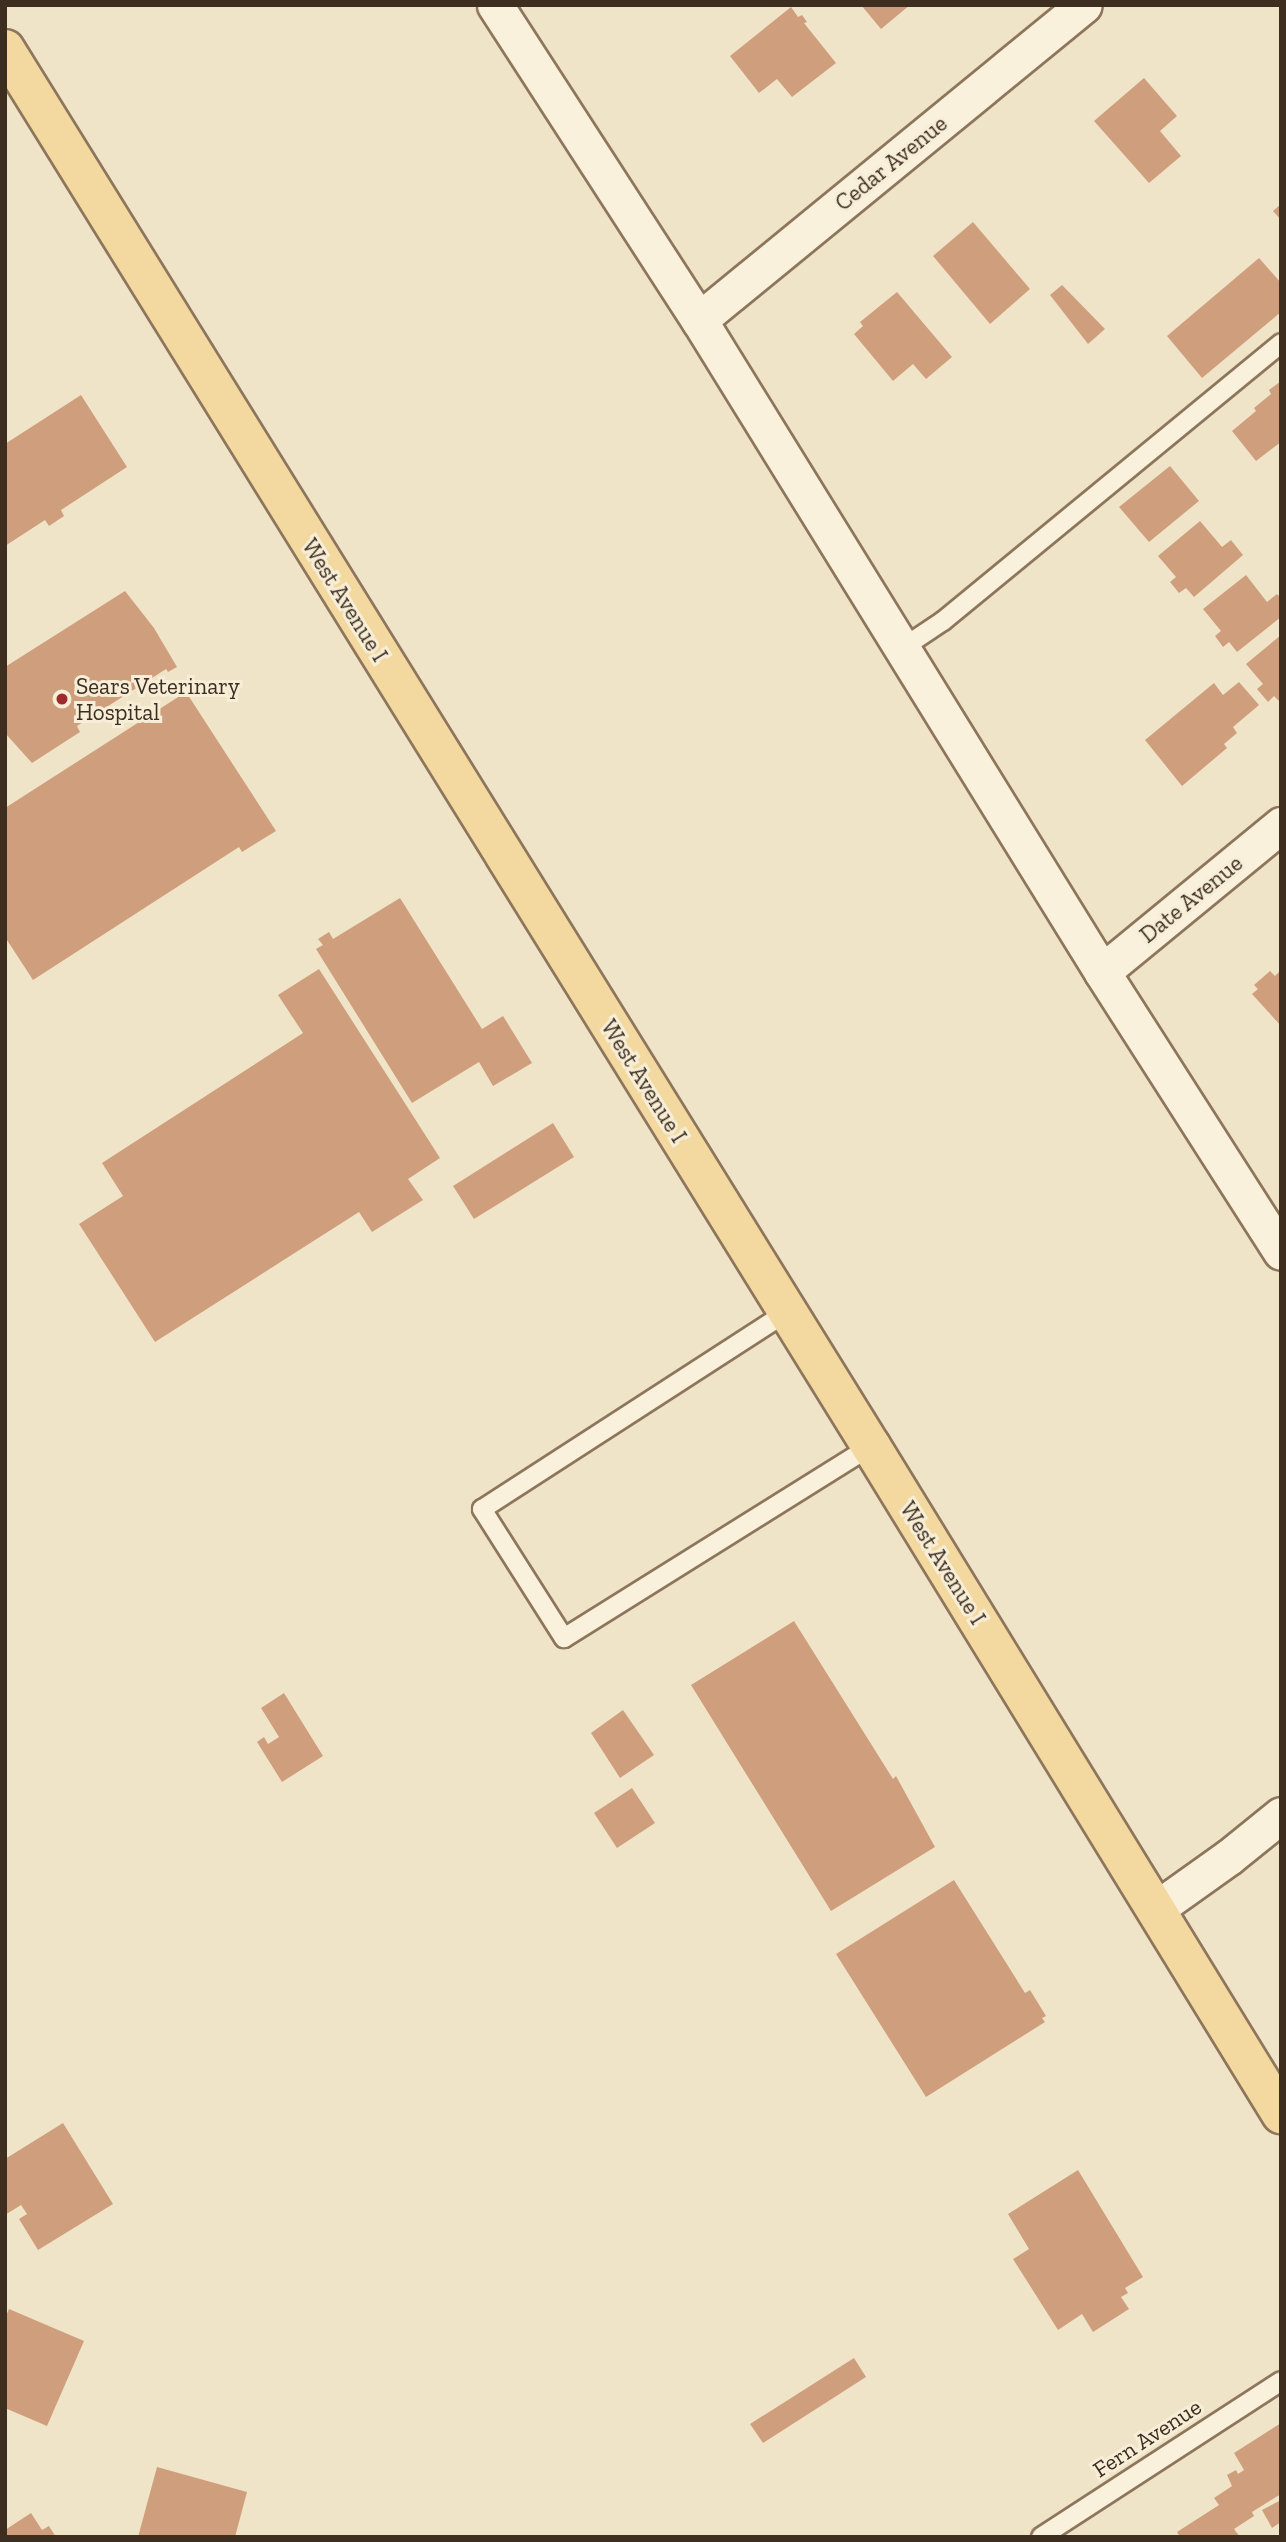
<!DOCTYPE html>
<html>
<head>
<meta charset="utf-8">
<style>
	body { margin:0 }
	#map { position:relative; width:1286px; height:2542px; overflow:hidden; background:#f0e4c8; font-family:"Zilla Slab",serif }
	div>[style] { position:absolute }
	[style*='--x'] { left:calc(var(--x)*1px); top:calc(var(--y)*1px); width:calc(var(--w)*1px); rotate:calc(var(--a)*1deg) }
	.building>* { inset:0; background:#cf9f7d }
	.roads { filter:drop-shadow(2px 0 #8d765c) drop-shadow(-2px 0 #8d765c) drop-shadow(0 2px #8d765c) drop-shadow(0 -2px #8d765c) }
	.lane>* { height:18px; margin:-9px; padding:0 9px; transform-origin:9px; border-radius:9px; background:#faf1dc }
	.street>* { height:35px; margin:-17.5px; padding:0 17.5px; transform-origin:17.5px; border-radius:17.5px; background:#faf1dc }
	.primary>* { height:38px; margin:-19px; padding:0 19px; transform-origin:19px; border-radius:19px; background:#f3d9a0 }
	.dots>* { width:19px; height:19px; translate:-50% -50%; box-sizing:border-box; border:4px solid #f7eed8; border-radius:50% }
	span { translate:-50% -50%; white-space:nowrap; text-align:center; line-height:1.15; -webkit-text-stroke:6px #f7eed8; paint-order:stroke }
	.street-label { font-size:23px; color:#3d2e20 }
	.poi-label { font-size:23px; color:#3d2e20 }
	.left { translate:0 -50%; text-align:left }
	.frame { position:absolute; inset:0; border:7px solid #3d2e20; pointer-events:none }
</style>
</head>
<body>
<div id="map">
	<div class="building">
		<div style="clip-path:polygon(861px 5px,910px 5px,881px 29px)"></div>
		<div style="clip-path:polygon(791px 7px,798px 17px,802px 15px,807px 22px,804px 23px,836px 63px,792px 97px,777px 79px,759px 93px,730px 56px)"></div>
		<div style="clip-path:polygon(1144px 78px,1177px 116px,1160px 131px,1181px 156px,1149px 183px,1094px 121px)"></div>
		<div style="clip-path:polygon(1281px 204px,1281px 220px,1273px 211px)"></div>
		<div style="clip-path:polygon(973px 222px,1030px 289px,990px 324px,933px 256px)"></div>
		<div style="clip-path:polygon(1259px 258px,1281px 283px,1281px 312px,1202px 378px,1167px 336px)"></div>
		<div style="clip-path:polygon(1062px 285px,1105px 329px,1088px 344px,1050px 295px)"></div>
		<div style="clip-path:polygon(897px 292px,952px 357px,926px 379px,913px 364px,893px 381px,854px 334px,863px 326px,860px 322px)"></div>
		<div style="clip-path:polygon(1281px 381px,1281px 442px,1256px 461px,1232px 431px,1256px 411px,1254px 408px,1271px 394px,1269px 390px)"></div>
		<div style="clip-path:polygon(81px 395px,127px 467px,61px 510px,64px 516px,49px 526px,45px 520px,5px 546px,5px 444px)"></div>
		<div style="clip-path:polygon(1170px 466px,1199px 501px,1149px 542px,1119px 507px)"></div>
		<div style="clip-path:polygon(1200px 521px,1222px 547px,1231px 540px,1243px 555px,1194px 597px,1186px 588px,1179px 593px,1170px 582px,1176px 577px,1158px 556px)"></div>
		<div style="clip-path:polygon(1246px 575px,1267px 602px,1277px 594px,1281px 598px,1281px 617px,1237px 652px,1229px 642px,1223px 647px,1215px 636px,1221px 631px,1203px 609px)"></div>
		<div style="clip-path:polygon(125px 591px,154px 628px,177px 667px,168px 672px,166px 669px,77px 726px,80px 732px,32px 763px,5px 733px,5px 667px)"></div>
		<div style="clip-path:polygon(1281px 635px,1281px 703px,1274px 696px,1268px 702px,1257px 689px,1263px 684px,1246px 664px)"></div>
		<div style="clip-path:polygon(1239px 682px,1259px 705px,1233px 727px,1237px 733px,1224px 744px,1227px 748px,1182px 786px,1145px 740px,1214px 683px,1223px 695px)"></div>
		<div style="clip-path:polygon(186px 692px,276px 831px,242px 852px,239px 847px,33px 980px,5px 937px,5px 808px)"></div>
		<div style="clip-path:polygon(400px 898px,482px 1029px,503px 1016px,532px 1063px,493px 1086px,479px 1062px,412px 1103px,316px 949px,323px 945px,318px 939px,329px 932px,333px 939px)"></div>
		<div style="clip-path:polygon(319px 969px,440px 1158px,408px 1179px,423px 1200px,372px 1232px,359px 1212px,155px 1342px,79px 1224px,123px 1196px,102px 1163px,303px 1033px,278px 995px)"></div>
		<div style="clip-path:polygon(1281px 970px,1281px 1026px,1252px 994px,1258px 989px,1254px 985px,1270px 971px,1275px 976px)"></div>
		<div style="clip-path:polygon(553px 1123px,574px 1157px,474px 1219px,453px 1186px)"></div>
		<div style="clip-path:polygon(794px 1621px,893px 1779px,896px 1776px,935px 1847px,831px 1911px,691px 1685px)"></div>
		<div style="clip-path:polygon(284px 1693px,323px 1756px,282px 1782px,257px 1742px,264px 1737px,268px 1744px,279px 1737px,261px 1708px)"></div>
		<div style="clip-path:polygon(623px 1710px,654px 1755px,620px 1778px,591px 1733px)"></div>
		<div style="clip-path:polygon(632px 1788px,655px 1823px,617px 1848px,594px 1813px)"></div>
		<div style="clip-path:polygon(954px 1880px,1025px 1993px,1030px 1990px,1046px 2016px,1042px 2018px,1045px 2022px,926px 2097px,836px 1954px)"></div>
		<div style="clip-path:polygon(63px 2123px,113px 2204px,38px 2250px,19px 2219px,27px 2214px,21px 2205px,5px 2215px,5px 2159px)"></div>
		<div style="clip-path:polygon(1078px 2170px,1143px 2277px,1125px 2288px,1128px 2293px,1121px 2297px,1129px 2309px,1093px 2332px,1082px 2314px,1058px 2330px,1013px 2259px,1029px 2249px,1008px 2214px)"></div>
		<div style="clip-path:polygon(9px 2309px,84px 2341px,47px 2426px,5px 2408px,5px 2318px)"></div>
		<div style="clip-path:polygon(854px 2358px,866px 2377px,763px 2443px,750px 2424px)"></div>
		<div style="clip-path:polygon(1281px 2423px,1281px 2494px,1252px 2512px,1254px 2516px,1234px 2529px,1240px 2537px,1180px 2537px,1177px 2532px,1219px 2505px,1214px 2498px,1232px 2486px,1227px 2475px,1236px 2470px,1238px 2474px,1244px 2470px,1234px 2453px)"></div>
		<div style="clip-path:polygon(157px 2467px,247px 2492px,235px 2537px,138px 2537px)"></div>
		<div style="clip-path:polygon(1281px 2500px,1281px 2522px,1272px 2528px,1262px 2510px)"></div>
		<div style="clip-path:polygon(31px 2513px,42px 2530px,49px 2526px,56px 2537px,5px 2537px,5px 2530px)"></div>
	</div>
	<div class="roads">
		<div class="lane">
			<div style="--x:901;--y:649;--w:50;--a:-33.7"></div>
			<div style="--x:943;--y:621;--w:438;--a:-39.4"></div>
			<div style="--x:787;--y:1312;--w:363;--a:147.1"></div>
			<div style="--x:482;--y:1509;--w:153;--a:57.6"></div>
			<div style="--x:564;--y:1638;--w:362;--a:-32"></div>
			<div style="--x:1041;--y:2537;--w:286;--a:-33"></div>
		</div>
		<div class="street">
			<div style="--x:495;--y:5;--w:375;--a:57.1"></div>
			<div style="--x:699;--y:320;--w:766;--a:58.28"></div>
			<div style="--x:1102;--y:972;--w:332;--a:57.4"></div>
			<div style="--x:699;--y:320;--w:497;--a:-39.3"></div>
			<div style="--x:1102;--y:972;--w:232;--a:-39.4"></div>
			<div style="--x:1156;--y:1909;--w:90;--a:-35.5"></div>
			<div style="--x:1229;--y:1857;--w:67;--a:-38.9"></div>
		</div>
		<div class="primary">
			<div style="--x:5;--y:49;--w:1644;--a:58.21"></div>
			<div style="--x:871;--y:1446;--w:784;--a:58.46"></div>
		</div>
	</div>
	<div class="dots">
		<div style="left:62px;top:699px;background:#9e2a2b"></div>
	</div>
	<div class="street-label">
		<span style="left:891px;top:163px;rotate:-39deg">Cedar Avenue</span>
		<span style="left:345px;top:600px;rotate:58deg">West Avenue I</span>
		<span style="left:1191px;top:899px;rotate:-39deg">Date Avenue</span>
		<span style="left:644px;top:1081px;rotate:58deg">West Avenue I</span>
		<span style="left:943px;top:1563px;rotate:58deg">West Avenue I</span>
		<span style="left:1147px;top:2438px;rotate:-33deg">Fern Avenue</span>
	</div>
	<div class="poi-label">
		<span class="left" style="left:76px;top:699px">Sears Veterinary<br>Hospital</span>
	</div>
	<div class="frame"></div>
</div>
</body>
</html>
